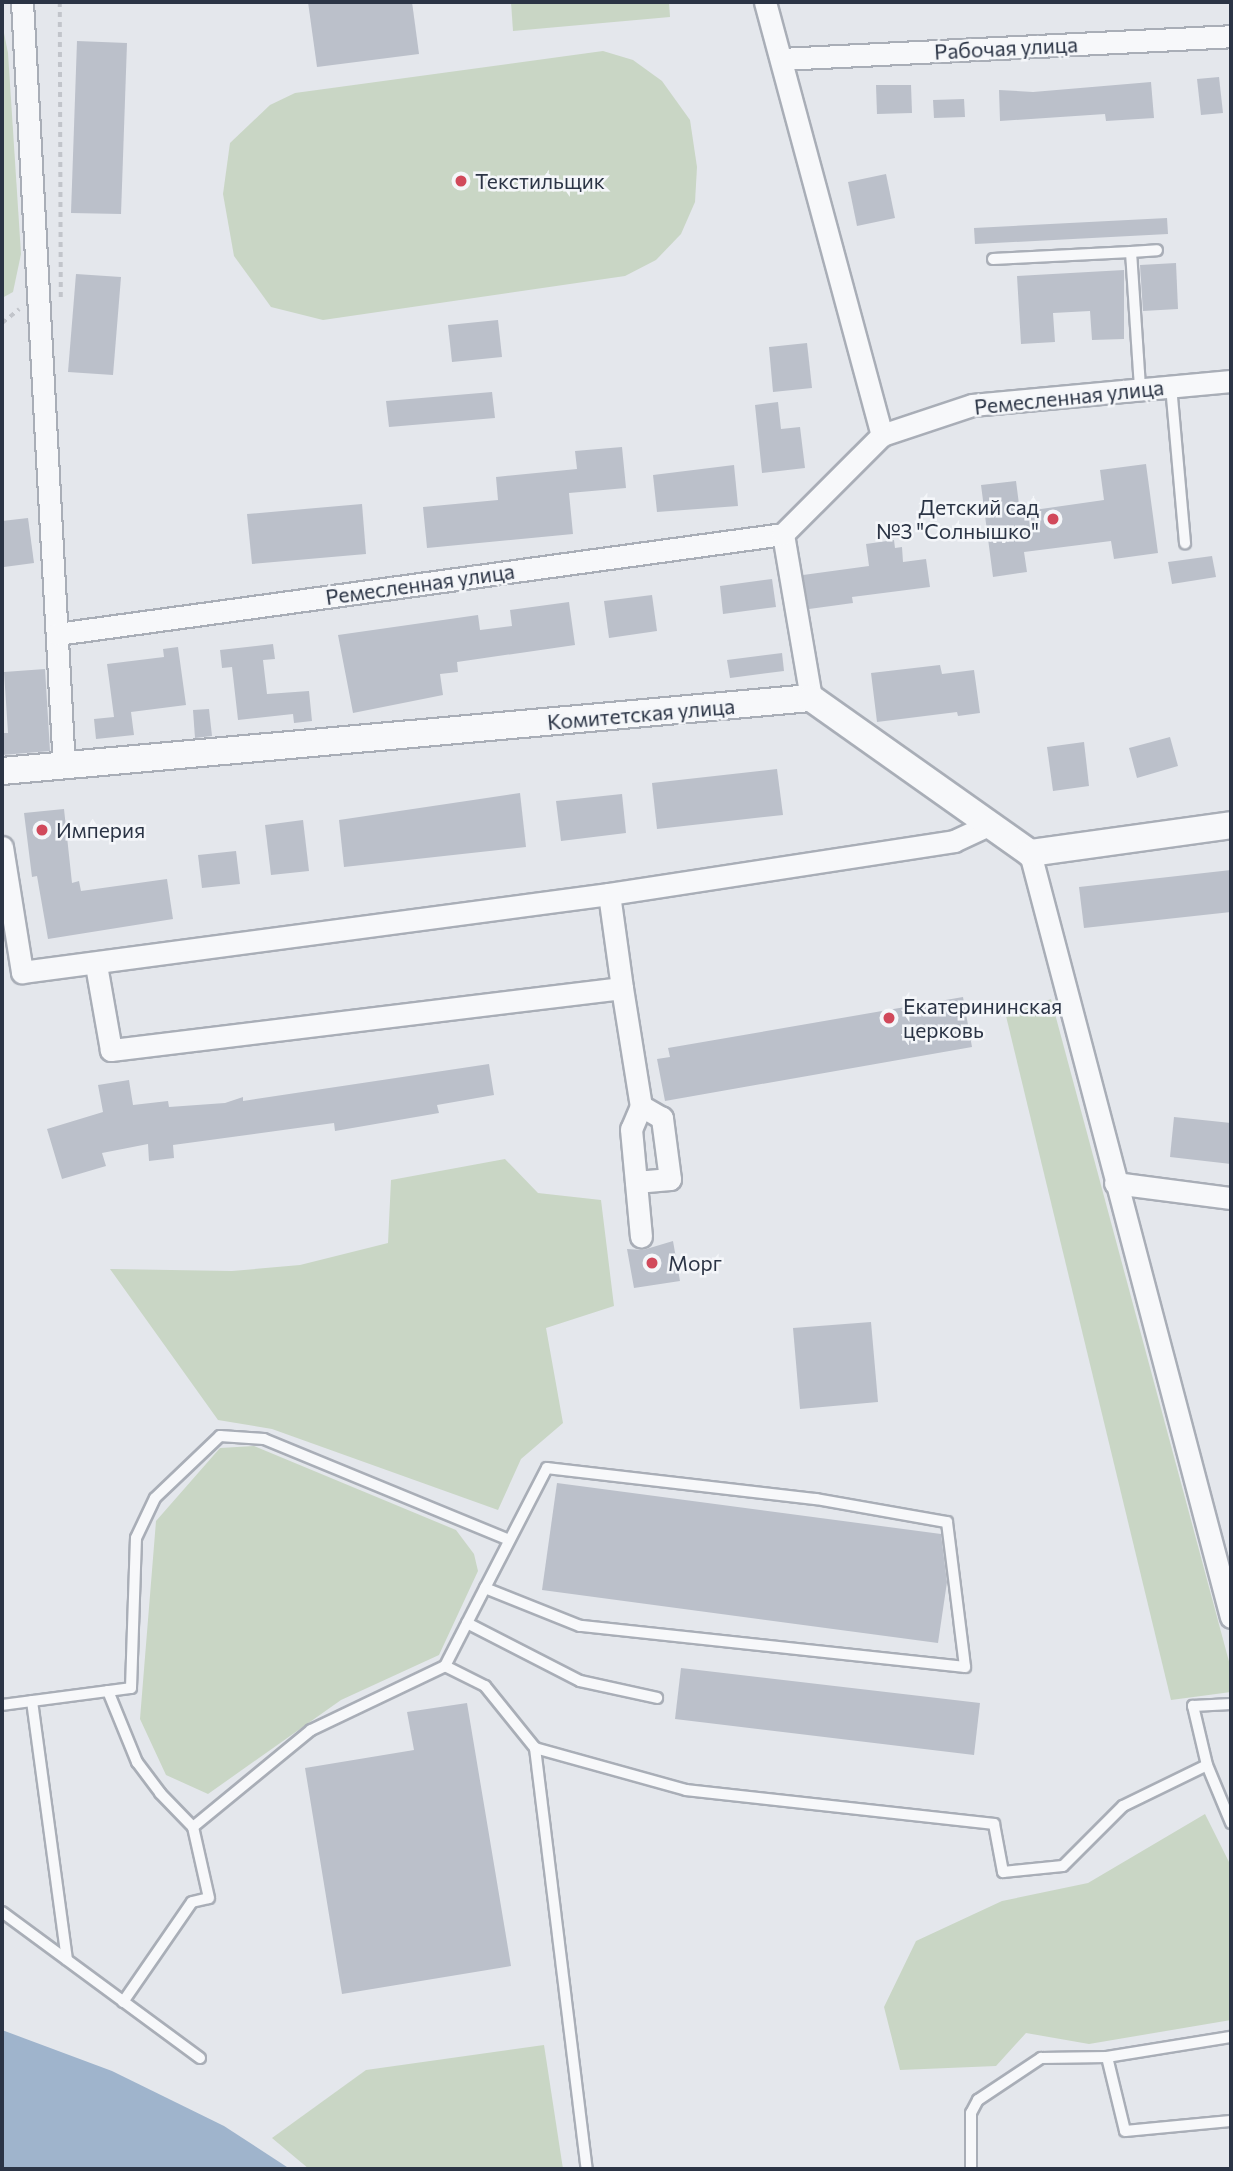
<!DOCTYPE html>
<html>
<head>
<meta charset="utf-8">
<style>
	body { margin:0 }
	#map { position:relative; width:1233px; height:2171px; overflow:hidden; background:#e4e7ec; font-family:Commissioner,sans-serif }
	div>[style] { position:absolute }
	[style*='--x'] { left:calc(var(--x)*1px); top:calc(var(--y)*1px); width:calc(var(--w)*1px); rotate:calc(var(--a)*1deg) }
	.green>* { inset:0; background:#c9d6c5 }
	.water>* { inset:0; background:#9fb4cc }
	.building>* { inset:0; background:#bbc0ca }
	.path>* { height:3.5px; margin-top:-1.75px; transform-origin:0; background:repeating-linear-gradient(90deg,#c2c5cb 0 5px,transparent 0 10px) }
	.roads { filter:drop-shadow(2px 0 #a9aeb7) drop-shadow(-2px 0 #a9aeb7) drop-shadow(0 2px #a9aeb7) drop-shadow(0 -2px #a9aeb7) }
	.service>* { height:10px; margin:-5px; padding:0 5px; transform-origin:5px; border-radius:5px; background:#f7f8fa }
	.minor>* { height:21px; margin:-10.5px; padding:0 10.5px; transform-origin:10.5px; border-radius:10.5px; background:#f7f8fa }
	.tertiary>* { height:26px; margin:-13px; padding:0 13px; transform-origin:13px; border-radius:13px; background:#f7f8fa }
	.dots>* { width:19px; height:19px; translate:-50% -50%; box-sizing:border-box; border:4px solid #f4f6f9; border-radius:50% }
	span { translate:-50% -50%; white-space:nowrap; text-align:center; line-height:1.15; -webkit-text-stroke:5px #f4f6f9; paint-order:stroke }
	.street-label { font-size:21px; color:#2b3445 }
	.poi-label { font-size:21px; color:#2b3445 }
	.left { translate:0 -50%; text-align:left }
	.right { translate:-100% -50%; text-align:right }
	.frame { position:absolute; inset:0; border:4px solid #2b3445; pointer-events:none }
</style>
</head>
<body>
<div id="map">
	<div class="green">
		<div style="clip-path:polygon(511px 2px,669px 2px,670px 17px,513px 31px)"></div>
		<div style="clip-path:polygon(2px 23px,8px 53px,21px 254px,13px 292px,2px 298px)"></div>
		<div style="clip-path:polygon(603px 51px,633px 60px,662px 81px,690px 120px,697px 167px,695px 202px,681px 234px,656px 260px,625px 276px,323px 320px,271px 307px,234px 256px,223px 194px,230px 143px,270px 105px,295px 93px)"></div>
		<div style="clip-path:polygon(1051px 999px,1231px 1669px,1231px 1692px,1171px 1700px,1006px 1016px)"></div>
		<div style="clip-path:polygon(505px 1159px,538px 1193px,601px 1200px,614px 1306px,546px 1328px,563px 1423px,521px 1459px,498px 1510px,272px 1429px,218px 1420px,110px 1269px,232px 1271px,300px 1265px,388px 1243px,391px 1180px)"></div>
		<div style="clip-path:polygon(254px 1446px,456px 1530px,474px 1554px,478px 1571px,439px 1655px,341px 1700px,208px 1794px,166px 1775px,140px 1719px,156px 1521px,220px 1448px)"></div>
		<div style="clip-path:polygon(1205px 1814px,1231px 1866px,1231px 2020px,1089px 2044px,1026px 2033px,996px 2066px,900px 2070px,884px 2007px,916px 1941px,1002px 1901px,1088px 1883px)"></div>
		<div style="clip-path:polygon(544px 2045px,563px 2169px,309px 2169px,272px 2138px,366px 2070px)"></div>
	</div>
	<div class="water">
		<div style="clip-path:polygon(2px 2030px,112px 2071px,224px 2126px,290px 2169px,2px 2169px)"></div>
	</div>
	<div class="building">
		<div style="clip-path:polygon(308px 2px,412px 2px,419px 54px,317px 67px)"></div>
		<div style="clip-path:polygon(77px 41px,127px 43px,121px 214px,71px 213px)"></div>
		<div style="clip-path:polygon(1219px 77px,1223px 113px,1201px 115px,1197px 79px)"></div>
		<div style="clip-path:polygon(1151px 82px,1154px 118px,1106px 121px,1105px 114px,1000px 121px,999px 90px,1033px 92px)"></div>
		<div style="clip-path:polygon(876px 85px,911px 85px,912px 113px,877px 114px)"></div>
		<div style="clip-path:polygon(964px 99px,965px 117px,934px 118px,933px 100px)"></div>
		<div style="clip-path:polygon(886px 174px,895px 218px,857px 226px,848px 182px)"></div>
		<div style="clip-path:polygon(1167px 218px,1168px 234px,975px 244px,974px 228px)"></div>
		<div style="clip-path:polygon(1176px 263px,1178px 309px,1143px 311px,1140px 265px)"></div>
		<div style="clip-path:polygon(1124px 270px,1124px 339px,1092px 340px,1090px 311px,1053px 313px,1055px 342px,1021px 344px,1017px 276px)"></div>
		<div style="clip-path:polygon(76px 274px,121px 277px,113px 375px,68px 372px)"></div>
		<div style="clip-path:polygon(498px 320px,502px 357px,452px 362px,448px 325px)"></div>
		<div style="clip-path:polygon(807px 343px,812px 388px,773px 392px,769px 347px)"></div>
		<div style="clip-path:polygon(492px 392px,495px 418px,389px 427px,386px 401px)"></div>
		<div style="clip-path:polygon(778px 402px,781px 429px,800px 427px,805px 468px,762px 473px,755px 405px)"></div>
		<div style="clip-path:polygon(622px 447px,626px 488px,569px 493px,573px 534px,427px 548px,423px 507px,498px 500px,496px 477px,577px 469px,575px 451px)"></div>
		<div style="clip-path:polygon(1146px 464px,1158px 553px,1114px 559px,1111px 541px,1024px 552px,1027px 572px,993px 577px,981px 485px,1016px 481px,1020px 512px,1104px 500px,1100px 470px)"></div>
		<div style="clip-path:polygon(734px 465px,738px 506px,657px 512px,653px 475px)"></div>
		<div style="clip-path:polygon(362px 504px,366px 554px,252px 564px,247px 514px)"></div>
		<div style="clip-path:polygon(28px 518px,34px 563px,4px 567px,2px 521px)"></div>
		<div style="clip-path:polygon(894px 540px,895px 548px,902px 547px,903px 562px,926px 559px,930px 587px,852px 597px,853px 603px,809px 609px,803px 575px,869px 566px,866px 544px)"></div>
		<div style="clip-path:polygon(1212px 556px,1216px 577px,1172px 584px,1168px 562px)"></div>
		<div style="clip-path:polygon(772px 579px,776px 607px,723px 614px,720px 586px)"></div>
		<div style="clip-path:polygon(652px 595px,657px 631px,609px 638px,604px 601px)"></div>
		<div style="clip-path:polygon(569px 602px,575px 645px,457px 662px,458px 672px,440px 674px,443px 695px,353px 713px,338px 635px,478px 615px,480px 630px,512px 626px,510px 610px)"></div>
		<div style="clip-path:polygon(273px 644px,275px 659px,263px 660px,267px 694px,309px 691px,312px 721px,294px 723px,293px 714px,238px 720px,232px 667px,222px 668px,220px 650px)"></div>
		<div style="clip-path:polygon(178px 647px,186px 705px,131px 712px,134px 735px,96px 739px,94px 719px,114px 717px,107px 664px,164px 657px,163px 649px)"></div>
		<div style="clip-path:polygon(782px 653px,784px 671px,730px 678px,727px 660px)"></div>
		<div style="clip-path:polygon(940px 665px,942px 674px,974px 670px,980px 713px,958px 716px,957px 712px,877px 722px,871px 673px)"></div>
		<div style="clip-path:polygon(45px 669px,50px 751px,2px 755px,2px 733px,8px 733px,4px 672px)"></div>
		<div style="clip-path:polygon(209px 709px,212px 736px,195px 738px,193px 710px)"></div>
		<div style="clip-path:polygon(1170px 737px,1178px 766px,1137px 778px,1129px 748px)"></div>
		<div style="clip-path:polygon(1084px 742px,1089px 786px,1053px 791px,1047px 747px)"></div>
		<div style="clip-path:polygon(777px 769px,783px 815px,657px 829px,652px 783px)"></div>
		<div style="clip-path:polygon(520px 793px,526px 847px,344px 867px,339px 820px)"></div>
		<div style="clip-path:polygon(622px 794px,626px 833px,561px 841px,556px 801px)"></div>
		<div style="clip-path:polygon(64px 809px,72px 883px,79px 881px,81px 891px,167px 879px,173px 919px,48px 939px,37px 876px,32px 877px,24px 813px)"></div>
		<div style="clip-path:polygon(303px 820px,309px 871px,271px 875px,265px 825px)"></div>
		<div style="clip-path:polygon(236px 851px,240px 884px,202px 888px,198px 855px)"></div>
		<div style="clip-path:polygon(1231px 870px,1231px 912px,1084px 928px,1079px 887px)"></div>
		<div style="clip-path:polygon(963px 997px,972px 1047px,665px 1101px,657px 1059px,670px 1057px,668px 1048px)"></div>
		<div style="clip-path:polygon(489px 1064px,494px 1095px,437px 1105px,439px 1113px,335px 1131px,334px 1123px,173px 1145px,174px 1158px,149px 1161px,148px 1144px,102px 1153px,106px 1166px,62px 1179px,47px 1129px,103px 1112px,98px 1085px,129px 1080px,133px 1105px,168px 1101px,169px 1107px,225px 1103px,243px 1097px,243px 1101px)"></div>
		<div style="clip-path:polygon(1174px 1117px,1231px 1123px,1231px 1164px,1170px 1157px)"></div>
		<div style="clip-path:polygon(673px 1241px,680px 1281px,634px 1288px,627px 1249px,643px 1250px)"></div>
		<div style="clip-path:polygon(871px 1322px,878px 1402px,800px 1409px,793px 1328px)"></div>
		<div style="clip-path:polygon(557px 1483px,941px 1534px,947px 1582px,938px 1643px,542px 1590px)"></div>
		<div style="clip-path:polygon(681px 1668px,980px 1703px,974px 1755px,675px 1719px)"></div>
		<div style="clip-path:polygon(467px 1703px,511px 1966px,342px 1994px,305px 1768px,414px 1750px,407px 1712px)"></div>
	</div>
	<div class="path">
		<div style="--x:60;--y:2;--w:299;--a:89.8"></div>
		<div style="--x:2;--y:323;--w:22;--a:-39"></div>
	</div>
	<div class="roads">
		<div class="service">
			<div style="--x:1131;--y:252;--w:26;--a:-4"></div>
			<div style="--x:993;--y:259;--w:138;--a:-2.9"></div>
			<div style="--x:1131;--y:252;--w:137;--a:86.2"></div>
			<div style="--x:1171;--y:386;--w:158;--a:84.9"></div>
			<div style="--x:547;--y:1468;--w:271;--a:6.6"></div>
			<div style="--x:816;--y:1499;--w:133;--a:10"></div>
			<div style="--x:947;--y:1522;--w:146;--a:82.9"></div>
			<div style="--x:965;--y:1667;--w:387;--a:-173.9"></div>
			<div style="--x:580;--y:1626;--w:102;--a:-158.2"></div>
			<div style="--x:485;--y:1588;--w:135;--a:-62.7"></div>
			<div style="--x:467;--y:1623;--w:127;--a:27.2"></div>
			<div style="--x:580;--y:1681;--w:79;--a:12.4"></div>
			<div style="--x:445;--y:1666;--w:45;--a:26.6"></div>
			<div style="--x:485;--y:1686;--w:80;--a:51.1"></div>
			<div style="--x:535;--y:1748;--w:157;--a:15.5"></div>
			<div style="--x:686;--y:1790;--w:310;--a:6.3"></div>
			<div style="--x:994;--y:1824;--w:49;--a:79.4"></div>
			<div style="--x:1003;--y:1872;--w:60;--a:-5.7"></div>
			<div style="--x:1063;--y:1866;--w:85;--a:-45"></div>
			<div style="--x:1123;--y:1806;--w:93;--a:-26"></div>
			<div style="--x:1207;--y:1765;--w:61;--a:-103.3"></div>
			<div style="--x:1193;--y:1706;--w:38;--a:-3"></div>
			<div style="--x:108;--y:1691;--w:77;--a:67.8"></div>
			<div style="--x:137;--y:1762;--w:39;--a:53"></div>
			<div style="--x:160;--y:1793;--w:47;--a:45.9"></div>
			<div style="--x:193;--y:1827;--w:153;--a:-39.4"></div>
			<div style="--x:311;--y:1730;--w:148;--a:-25.5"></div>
			<div style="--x:445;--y:1666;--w:88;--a:-62.9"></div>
			<div style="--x:32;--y:1701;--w:261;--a:82.3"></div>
			<div style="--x:2;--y:1705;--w:130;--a:-7.5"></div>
			<div style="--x:131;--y:1688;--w:150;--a:-88.1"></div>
			<div style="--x:136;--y:1538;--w:44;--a:-64.6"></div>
			<div style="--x:155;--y:1498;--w:90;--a:-43.6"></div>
			<div style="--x:220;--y:1436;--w:44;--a:3.9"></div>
			<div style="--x:264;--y:1439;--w:265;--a:22.4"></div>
			<div style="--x:535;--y:1748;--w:424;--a:83"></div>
			<div style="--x:1207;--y:1765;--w:63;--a:67.5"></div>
			<div style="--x:2;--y:1912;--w:246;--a:36.4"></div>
			<div style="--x:123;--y:2002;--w:121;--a:-55.4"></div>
			<div style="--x:192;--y:1902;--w:17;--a:-13"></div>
			<div style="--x:209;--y:1898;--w:73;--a:-102.7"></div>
			<div style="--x:1107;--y:2057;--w:126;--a:-9.2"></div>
			<div style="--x:971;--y:2169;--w:56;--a:-90"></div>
			<div style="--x:971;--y:2113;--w:15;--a:-62"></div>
			<div style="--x:978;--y:2100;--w:76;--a:-33.7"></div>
			<div style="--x:1041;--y:2058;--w:66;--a:-0.9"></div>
			<div style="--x:1107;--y:2057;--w:76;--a:76.3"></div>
			<div style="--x:1125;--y:2131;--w:106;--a:-5.4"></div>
		</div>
		<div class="minor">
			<div style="--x:22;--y:2;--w:766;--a:86.86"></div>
			<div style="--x:765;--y:2;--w:449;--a:74.9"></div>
			<div style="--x:781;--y:59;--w:451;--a:-2.9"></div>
			<div style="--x:57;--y:634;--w:733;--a:-7.84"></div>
			<div style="--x:811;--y:698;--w:166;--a:-99.7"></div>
			<div style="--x:783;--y:534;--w:140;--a:-45"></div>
			<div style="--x:882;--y:435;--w:95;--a:-18.4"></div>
			<div style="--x:972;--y:405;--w:260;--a:-5.3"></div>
			<div style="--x:2;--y:847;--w:127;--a:80.9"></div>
			<div style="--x:22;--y:972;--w:592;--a:-7.57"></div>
			<div style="--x:609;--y:894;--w:95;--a:82.1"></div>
			<div style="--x:622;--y:988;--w:515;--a:173.08"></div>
			<div style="--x:111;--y:1050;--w:86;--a:-100"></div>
			<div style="--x:1030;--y:853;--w:790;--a:75.26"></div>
			<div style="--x:609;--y:894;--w:349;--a:-8.7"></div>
			<div style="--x:954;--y:841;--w:35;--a:-25"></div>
			<div style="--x:622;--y:988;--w:120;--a:80.9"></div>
			<div style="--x:641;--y:1106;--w:25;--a:113"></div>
			<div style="--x:631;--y:1129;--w:108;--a:84.7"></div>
			<div style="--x:636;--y:1182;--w:34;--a:-5"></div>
			<div style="--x:670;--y:1179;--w:62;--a:-97.5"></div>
			<div style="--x:662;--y:1118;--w:24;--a:-150"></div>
			<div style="--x:1115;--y:1183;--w:117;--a:7.4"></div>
		</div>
		<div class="tertiary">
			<div style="--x:2;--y:771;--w:812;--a:-5.16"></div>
			<div style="--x:811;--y:698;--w:268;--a:35.3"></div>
			<div style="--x:1030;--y:853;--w:203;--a:-7.9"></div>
		</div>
	</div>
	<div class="dots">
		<div style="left:461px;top:181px;background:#d1495b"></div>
		<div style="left:1053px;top:519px;background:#d1495b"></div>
		<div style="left:42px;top:830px;background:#d1495b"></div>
		<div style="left:889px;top:1018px;background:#d1495b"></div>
		<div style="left:652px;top:1263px;background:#d1495b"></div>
	</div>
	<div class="street-label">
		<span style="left:1006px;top:48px;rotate:-3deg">Рабочая улица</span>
		<span style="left:1069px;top:397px;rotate:-6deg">Ремесленная улица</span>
		<span style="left:420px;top:584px;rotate:-8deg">Ремесленная улица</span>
		<span style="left:641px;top:714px;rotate:-5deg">Комитетская улица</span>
	</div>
	<div class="poi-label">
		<span class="left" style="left:475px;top:181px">Текстильщик</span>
		<span class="right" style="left:1039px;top:519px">Детский сад<br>№3 "Солнышко"</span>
		<span class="left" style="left:56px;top:830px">Империя</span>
		<span class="left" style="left:903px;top:1018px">Екатерининская<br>церковь</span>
		<span class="left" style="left:668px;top:1263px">Морг</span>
	</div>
	<div class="frame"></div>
</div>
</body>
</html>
